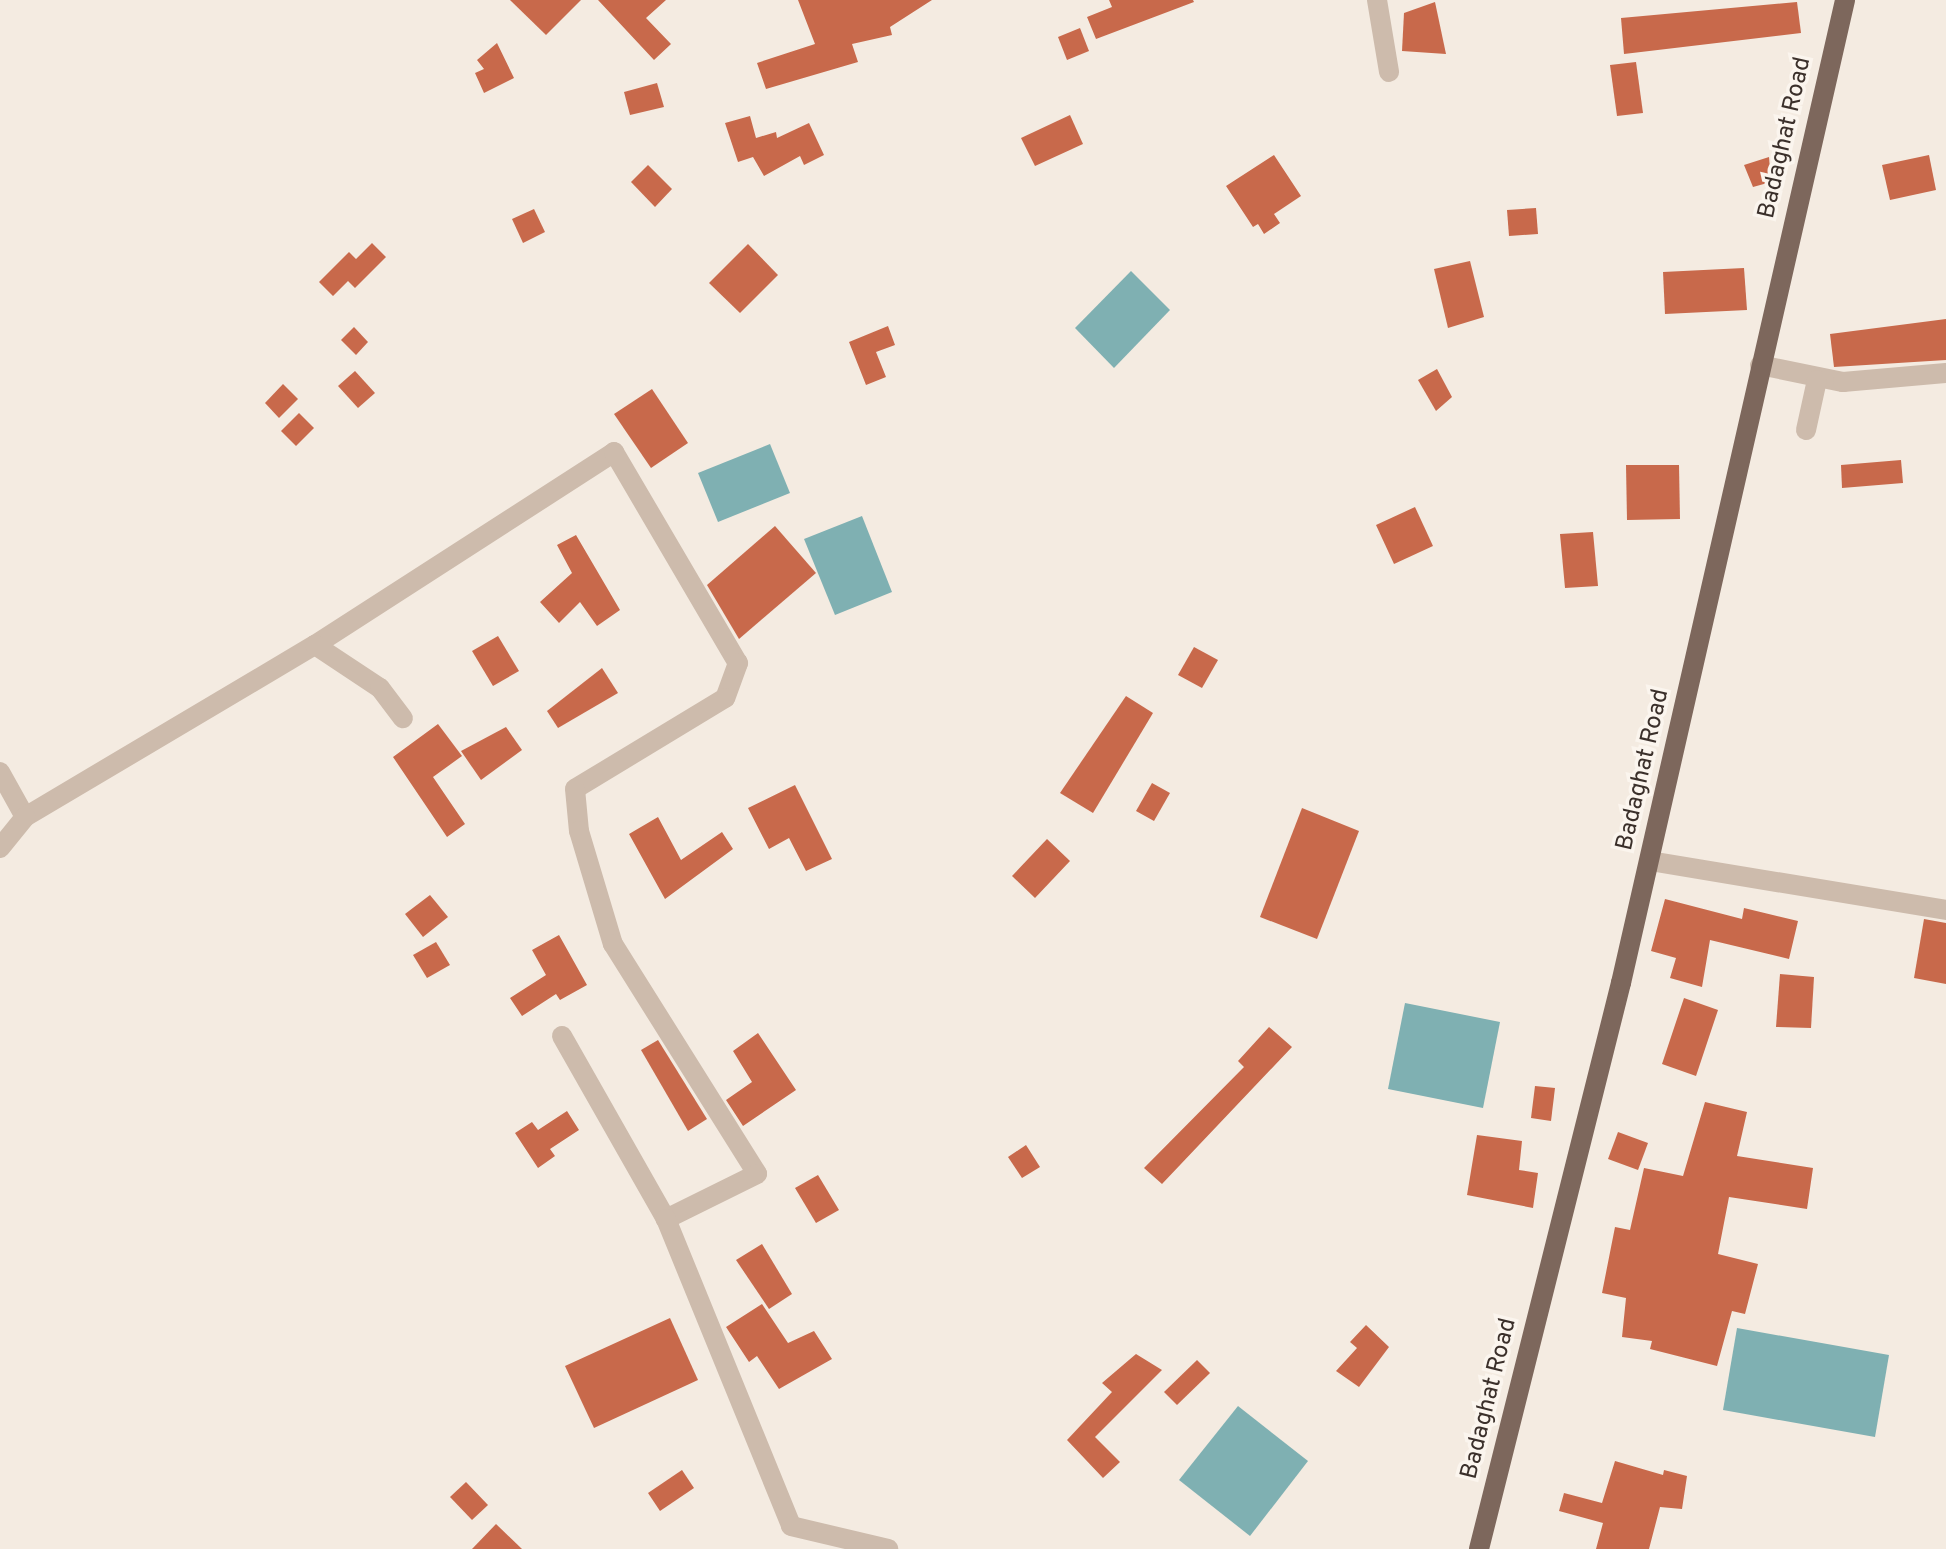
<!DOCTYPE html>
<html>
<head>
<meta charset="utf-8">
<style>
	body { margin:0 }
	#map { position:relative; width:1946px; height:1549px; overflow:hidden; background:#f4ebe1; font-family:Overpass,sans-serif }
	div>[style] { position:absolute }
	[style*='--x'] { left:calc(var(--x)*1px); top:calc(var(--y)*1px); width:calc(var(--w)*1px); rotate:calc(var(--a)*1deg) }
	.water>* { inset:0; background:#7fb0b2 }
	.building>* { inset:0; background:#c8694b }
	.minor>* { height:20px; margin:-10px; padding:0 10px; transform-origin:10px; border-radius:10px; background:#cdbbac }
	.major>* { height:20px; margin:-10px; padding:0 10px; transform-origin:10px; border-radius:10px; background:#7d675c }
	span { translate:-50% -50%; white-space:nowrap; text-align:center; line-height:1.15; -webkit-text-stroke:7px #fbf5ee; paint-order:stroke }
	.street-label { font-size:24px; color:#3b302b }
</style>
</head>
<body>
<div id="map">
	<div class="water">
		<div style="clip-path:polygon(1131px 271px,1170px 310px,1114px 368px,1075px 328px)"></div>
		<div style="clip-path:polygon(770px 444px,790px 493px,718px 522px,698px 473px)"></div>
		<div style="clip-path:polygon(862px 516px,892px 592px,835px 615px,804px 539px)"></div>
		<div style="clip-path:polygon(1405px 1003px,1500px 1022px,1483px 1108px,1388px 1089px)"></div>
		<div style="clip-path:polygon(1737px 1328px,1889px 1355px,1875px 1437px,1723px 1410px)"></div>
		<div style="clip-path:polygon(1238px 1406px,1308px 1461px,1250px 1536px,1179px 1480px)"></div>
	</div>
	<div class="building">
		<div style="clip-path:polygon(510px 0,581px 0,546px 35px)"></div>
		<div style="clip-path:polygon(598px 0,666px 0,646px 18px,671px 44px,654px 60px)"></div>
		<div style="clip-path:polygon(798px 0,932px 0,890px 27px,892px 35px,852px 44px,858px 62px,766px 89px,757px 63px,815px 44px)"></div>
		<div style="clip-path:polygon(1109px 0,1193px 0,1194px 2px,1096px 39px,1087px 17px,1112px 7px)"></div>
		<div style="clip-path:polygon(1435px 2px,1446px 54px,1402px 51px,1404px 13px)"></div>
		<div style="clip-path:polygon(1797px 2px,1801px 33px,1624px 54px,1621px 18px)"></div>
		<div style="clip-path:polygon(1080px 28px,1089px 51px,1067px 60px,1058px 37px)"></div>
		<div style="clip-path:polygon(497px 43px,514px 78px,484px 93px,475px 73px,484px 69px,477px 60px)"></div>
		<div style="clip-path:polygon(1636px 62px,1643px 113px,1617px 116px,1610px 65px)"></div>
		<div style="clip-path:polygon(657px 83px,664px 107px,630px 115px,624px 92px)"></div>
		<div style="clip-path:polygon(1070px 115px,1083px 144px,1035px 166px,1021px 138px)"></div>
		<div style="clip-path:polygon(750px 116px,756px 138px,776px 132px,777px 138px,809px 123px,824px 155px,804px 165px,800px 156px,764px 176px,753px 157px,738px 162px,725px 123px)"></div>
		<div style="clip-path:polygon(1274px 155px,1301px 196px,1274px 214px,1280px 223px,1264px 234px,1258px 224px,1253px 227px,1226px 186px)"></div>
		<div style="clip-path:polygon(1929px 155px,1936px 190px,1890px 200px,1882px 165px)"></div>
		<div style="clip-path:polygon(1769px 157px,1771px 182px,1753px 187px,1744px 165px)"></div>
		<div style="clip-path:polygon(648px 165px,672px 189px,655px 207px,631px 182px)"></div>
		<div style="clip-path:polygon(1536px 208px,1538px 234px,1509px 236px,1507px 210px)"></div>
		<div style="clip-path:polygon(534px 209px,545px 232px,523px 243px,512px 219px)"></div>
		<div style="clip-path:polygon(372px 243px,386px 257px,355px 288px,348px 281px,333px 296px,319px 282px,349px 252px,356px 259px)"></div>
		<div style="clip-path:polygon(748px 244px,778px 275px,740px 313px,709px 283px)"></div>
		<div style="clip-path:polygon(1470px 261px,1484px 317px,1448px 328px,1434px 269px)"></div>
		<div style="clip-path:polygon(1744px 268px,1747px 310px,1665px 314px,1663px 272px)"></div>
		<div style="clip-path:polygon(1946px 319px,1946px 360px,1834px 367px,1830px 334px)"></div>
		<div style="clip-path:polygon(888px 326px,895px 345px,876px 352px,886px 377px,866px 385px,849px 342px)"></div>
		<div style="clip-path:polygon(354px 327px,368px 342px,356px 355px,341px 340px)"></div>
		<div style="clip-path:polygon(1437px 369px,1452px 397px,1436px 411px,1418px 380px)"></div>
		<div style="clip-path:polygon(355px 371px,375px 393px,358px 408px,338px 386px)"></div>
		<div style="clip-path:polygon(283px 384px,298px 399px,279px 418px,265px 403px)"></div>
		<div style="clip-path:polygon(652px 389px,688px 443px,651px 468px,614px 414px)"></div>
		<div style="clip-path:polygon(299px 413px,314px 428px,296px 446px,281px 431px)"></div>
		<div style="clip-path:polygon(1901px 460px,1903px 483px,1842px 488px,1841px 465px)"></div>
		<div style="clip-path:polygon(1626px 465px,1679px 465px,1680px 519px,1627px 520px)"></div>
		<div style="clip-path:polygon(1415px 507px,1433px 546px,1394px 564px,1376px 525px)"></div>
		<div style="clip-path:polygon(775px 526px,816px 573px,739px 639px,707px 585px)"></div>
		<div style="clip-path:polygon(1593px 532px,1598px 586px,1565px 588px,1560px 534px)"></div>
		<div style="clip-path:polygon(576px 535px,620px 610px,597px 626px,580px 602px,559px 623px,540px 602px,572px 573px,557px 545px)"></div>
		<div style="clip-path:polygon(498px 636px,519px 671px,493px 686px,472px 651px)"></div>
		<div style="clip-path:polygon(1194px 647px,1218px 660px,1202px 688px,1178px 675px)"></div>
		<div style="clip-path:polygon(602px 668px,618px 693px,558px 728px,547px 711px)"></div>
		<div style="clip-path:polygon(1126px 696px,1153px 713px,1093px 813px,1060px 793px)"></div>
		<div style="clip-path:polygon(438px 724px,462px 756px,433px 777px,465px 824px,447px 837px,393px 757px)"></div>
		<div style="clip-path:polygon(506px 727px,522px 750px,481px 780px,461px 751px)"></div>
		<div style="clip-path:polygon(1152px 783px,1170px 793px,1154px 821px,1136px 811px)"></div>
		<div style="clip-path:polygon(795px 785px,832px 859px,806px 871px,789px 838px,769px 849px,748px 808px)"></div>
		<div style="clip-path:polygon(1302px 808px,1359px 831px,1317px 939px,1260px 917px)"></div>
		<div style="clip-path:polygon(658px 817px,681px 860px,722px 832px,733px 849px,665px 899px,629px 834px)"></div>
		<div style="clip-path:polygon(1047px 839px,1070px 861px,1035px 898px,1012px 876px)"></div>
		<div style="clip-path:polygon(430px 895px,448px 917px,423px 937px,405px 914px)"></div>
		<div style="clip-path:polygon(1665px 899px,1742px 919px,1744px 908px,1798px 921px,1789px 959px,1710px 940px,1702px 987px,1670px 978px,1676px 958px,1651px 951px)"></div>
		<div style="clip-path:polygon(1924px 919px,1946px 923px,1946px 984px,1914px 978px)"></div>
		<div style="clip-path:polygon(559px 935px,587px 985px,560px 1000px,556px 994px,522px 1016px,510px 998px,546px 975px,532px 950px)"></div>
		<div style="clip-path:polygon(436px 942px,450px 965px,427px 978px,413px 955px)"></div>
		<div style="clip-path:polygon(1780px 974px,1814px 977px,1811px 1028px,1776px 1027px)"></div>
		<div style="clip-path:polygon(1684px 998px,1718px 1010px,1696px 1076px,1662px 1064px)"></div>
		<div style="clip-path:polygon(1269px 1027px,1292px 1047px,1162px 1184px,1144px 1168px,1244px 1067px,1238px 1061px)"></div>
		<div style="clip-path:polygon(758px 1033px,796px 1090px,743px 1126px,726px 1100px,752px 1082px,733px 1051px)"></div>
		<div style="clip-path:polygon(658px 1040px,707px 1119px,688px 1131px,641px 1050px)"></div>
		<div style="clip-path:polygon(1535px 1086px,1555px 1088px,1551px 1121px,1531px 1118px)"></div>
		<div style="clip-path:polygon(1705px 1102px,1747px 1112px,1737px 1156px,1813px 1168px,1807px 1209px,1729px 1197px,1718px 1254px,1758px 1264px,1745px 1314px,1732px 1311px,1717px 1366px,1650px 1349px,1652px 1341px,1622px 1337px,1626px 1298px,1602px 1293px,1615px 1227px,1630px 1230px,1644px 1168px,1683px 1176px)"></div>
		<div style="clip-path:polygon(567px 1111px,579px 1130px,550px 1149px,555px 1156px,538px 1168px,515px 1133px,532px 1122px,538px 1130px)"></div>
		<div style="clip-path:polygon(1618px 1132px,1648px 1143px,1638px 1170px,1608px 1159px)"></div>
		<div style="clip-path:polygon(1477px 1135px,1522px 1141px,1519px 1170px,1538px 1173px,1533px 1208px,1467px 1195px)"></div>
		<div style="clip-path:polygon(1026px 1145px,1040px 1167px,1022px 1178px,1008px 1157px)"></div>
		<div style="clip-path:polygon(818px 1175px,839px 1210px,816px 1223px,795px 1188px)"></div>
		<div style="clip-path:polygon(762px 1244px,792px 1294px,769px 1309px,736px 1260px)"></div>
		<div style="clip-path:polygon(762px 1304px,788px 1343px,814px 1331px,832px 1359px,779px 1389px,757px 1356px,749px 1362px,726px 1327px)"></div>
		<div style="clip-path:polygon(670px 1318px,698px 1380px,594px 1428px,565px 1366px)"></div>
		<div style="clip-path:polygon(1366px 1325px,1389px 1347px,1359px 1387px,1336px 1371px,1357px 1348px,1350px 1342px)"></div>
		<div style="clip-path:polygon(1136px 1354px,1162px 1370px,1095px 1437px,1120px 1462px,1103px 1478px,1067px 1440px,1112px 1392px,1102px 1383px)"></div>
		<div style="clip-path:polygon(1197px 1360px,1210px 1373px,1177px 1405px,1164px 1392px)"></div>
		<div style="clip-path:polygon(1615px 1461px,1663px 1475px,1664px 1470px,1687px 1476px,1682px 1509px,1660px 1507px,1649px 1549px,1596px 1549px,1603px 1523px,1559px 1511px,1564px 1493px,1602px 1503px)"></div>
		<div style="clip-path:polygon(682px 1470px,694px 1488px,660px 1511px,648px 1493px)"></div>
		<div style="clip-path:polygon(466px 1482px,488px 1505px,472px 1520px,450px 1497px)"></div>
		<div style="clip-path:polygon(496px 1524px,522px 1549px,472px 1549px)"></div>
	</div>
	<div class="minor">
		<div style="--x:1377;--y:0;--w:73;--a:80.5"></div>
		<div style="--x:1760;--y:365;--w:85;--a:11.6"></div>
		<div style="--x:1843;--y:382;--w:103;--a:-5"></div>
		<div style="--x:1806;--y:430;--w:51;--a:-77.6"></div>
		<div style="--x:315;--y:645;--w:356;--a:-32.8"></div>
		<div style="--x:614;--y:452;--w:245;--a:59.6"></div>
		<div style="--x:738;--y:663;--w:37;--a:110"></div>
		<div style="--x:725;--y:698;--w:175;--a:148.8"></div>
		<div style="--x:575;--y:789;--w:42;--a:84.6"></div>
		<div style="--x:579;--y:831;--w:118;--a:73.3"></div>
		<div style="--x:613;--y:944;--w:271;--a:57.9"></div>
		<div style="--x:757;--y:1174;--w:102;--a:153.7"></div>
		<div style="--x:0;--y:772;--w:51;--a:60.9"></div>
		<div style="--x:25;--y:817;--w:337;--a:-30.7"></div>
		<div style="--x:315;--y:645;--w:78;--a:33.5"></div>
		<div style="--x:380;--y:688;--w:38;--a:53"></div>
		<div style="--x:0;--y:848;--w:40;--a:-51"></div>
		<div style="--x:1650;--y:861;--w:300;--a:9.4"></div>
		<div style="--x:562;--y:1036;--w:210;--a:60.4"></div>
		<div style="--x:666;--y:1219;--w:331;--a:67.8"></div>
		<div style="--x:791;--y:1526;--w:100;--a:13.3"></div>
	</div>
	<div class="major">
		<div style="--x:1479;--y:1549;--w:584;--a:-75.92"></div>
		<div style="--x:1621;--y:983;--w:1008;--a:-77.16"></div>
	</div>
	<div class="street-label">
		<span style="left:1786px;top:138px;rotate:-77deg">Badaghat Road</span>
		<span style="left:1644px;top:770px;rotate:-77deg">Badaghat Road</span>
		<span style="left:1490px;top:1399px;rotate:-76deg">Badaghat Road</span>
	</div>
</div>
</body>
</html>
